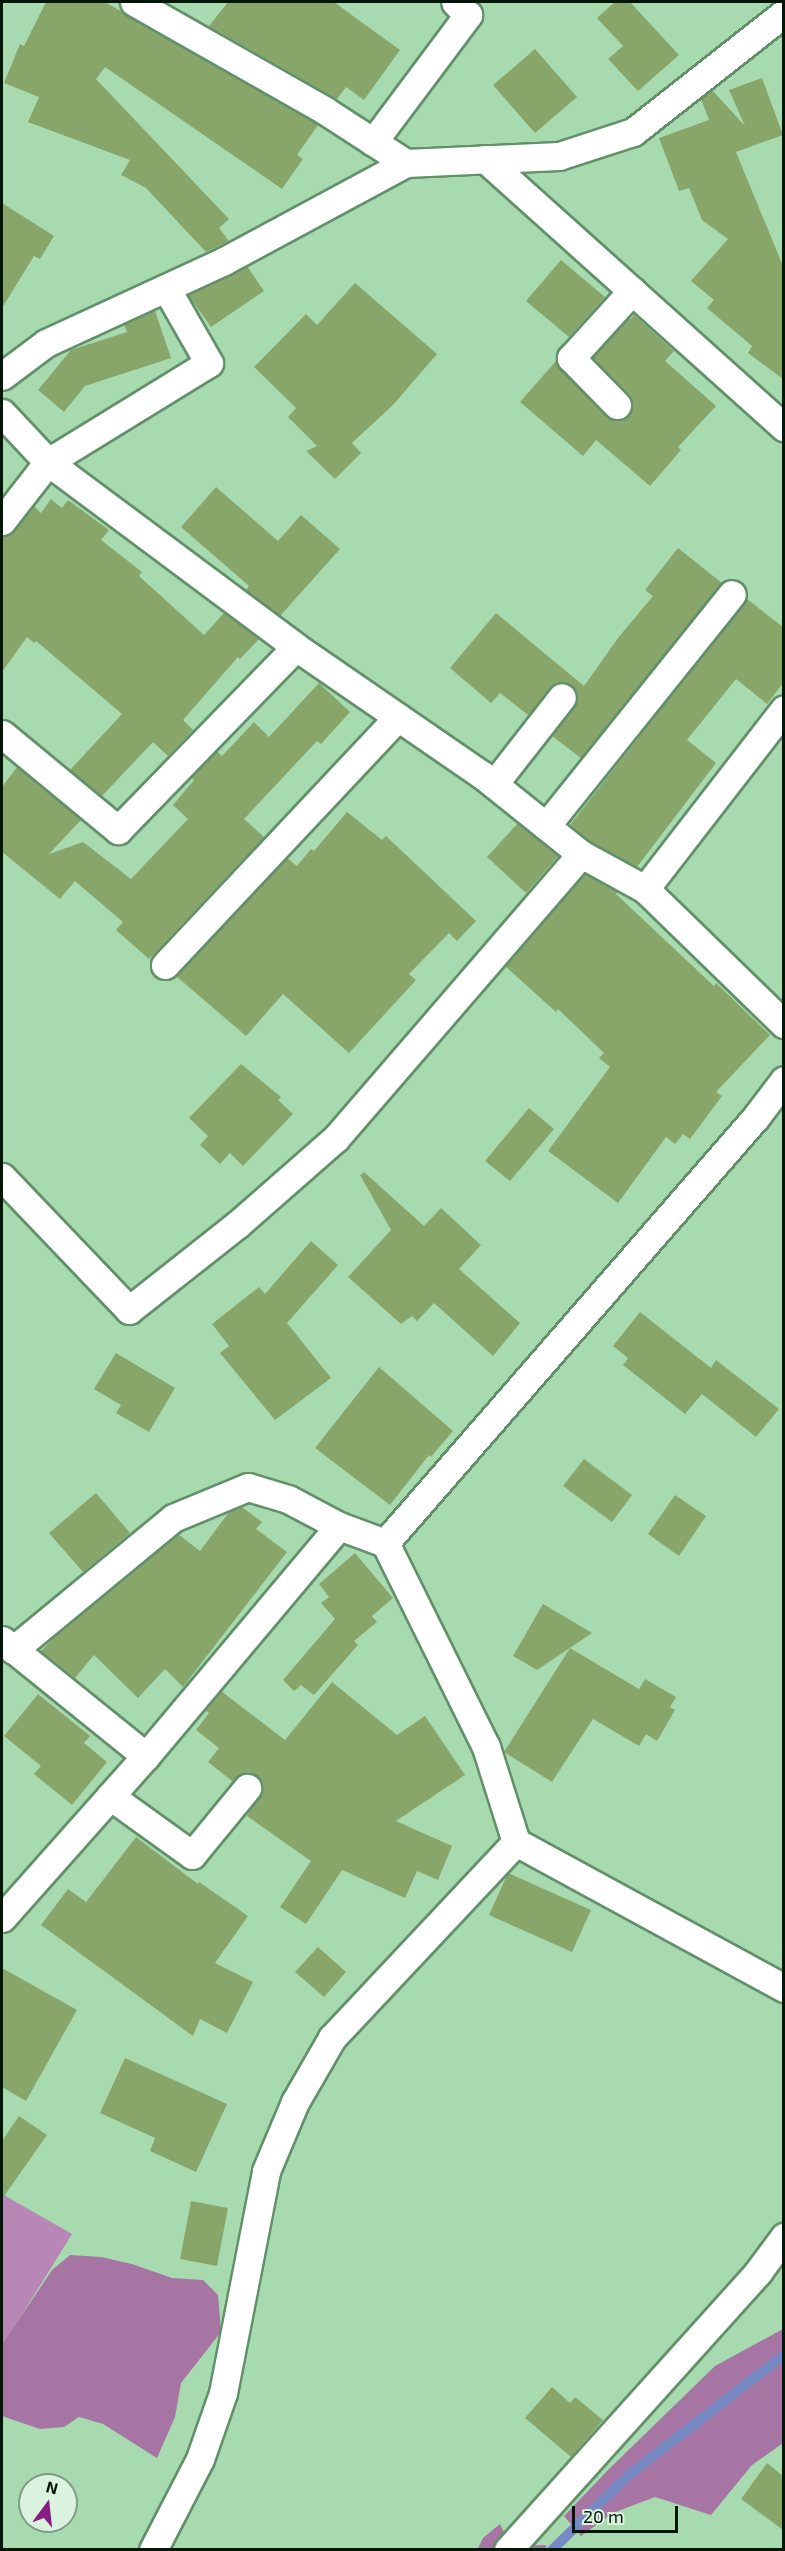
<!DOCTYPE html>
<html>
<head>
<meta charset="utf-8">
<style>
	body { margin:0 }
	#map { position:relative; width:785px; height:2551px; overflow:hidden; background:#a8dab0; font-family:"Exo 2",sans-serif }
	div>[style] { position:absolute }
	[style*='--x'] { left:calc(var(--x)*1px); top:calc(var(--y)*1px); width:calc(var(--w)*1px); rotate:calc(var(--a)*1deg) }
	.green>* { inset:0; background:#b987b5 }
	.forest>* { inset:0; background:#a775a3 }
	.stream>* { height:10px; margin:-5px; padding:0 5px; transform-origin:5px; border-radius:5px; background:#7689c2 }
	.building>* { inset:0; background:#89a66a }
	.roads { filter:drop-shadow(2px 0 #619069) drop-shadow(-2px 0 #619069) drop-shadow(0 2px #619069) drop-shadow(0 -2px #619069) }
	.minor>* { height:27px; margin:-13.5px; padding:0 13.5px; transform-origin:13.5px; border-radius:13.5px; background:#fff }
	span { translate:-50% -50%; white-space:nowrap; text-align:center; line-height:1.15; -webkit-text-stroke:5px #daf3de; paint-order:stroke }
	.frame { position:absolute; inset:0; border:3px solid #041608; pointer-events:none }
	.north { position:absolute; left:18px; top:2473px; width:60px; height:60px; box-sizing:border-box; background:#daf3de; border:2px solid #849b88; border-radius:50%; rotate:15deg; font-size:16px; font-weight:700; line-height:24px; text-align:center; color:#041608 }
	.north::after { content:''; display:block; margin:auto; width:21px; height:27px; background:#881e85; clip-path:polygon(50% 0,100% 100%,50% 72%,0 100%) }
	.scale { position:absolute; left:572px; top:2506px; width:106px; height:27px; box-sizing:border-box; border:3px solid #041608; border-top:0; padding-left:8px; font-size:18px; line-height:21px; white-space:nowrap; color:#041608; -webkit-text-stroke:4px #daf3de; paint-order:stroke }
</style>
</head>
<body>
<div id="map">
	<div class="green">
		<div style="clip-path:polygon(2px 2194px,72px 2234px,2px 2347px)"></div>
	</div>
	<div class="forest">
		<div style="clip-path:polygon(70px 2255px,101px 2257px,132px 2264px,172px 2278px,203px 2280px,218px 2295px,221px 2332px,181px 2383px,175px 2417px,157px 2458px,103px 2424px,79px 2417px,64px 2427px,40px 2429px,2px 2416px,2px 2345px,52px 2270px)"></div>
		<div style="clip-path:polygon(783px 2329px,783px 2443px,752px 2465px,711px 2515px,655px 2497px,613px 2513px,581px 2536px,564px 2516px,609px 2469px,715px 2366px)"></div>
		<div style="clip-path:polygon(500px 2524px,511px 2546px,546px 2545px,546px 2549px,477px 2550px,483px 2538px)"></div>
	</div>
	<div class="stream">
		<div style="--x:552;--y:2550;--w:109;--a:-44.3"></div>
		<div style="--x:630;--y:2474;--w:195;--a:-37.7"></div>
	</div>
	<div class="building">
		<div style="clip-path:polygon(46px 2px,105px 2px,318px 125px,297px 155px,303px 159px,282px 189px,105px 67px,96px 79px,229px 219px,219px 228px,229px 241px,206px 252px,146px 188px,121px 175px,130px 160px,28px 122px,39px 97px,4px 83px,20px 44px,24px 46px)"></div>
		<div style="clip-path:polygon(228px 2px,334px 2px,400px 50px,364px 100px,346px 87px,337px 99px,209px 26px)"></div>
		<div style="clip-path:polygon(615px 2px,630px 2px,679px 55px,638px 91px,608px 59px,623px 46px,597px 18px)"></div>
		<div style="clip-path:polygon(535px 49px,577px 97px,535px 133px,493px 85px)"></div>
		<div style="clip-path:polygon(762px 78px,783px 135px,736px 152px,783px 266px,783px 379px,748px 353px,752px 346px,707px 308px,714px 300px,691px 281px,728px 239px,702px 220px,689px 188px,679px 191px,659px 138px,709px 120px,701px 99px,712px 90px,745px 126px,729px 90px)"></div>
		<div style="clip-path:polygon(2px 203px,54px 236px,40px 259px,34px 256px,2px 308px)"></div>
		<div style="clip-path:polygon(561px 260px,605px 297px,569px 337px,526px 301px)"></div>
		<div style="clip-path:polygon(247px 266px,264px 291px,211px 327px,188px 295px)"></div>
		<div style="clip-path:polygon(355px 283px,437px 354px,393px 405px,352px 443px,361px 453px,335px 479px,306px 451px,317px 446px,288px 417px,296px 408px,254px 367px,306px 314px,317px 325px)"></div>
		<div style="clip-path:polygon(155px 311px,171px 358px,85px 386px,64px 412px,38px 390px,71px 350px,127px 332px,124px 324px)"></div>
		<div style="clip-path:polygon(634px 315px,674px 351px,665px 361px,716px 406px,678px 447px,681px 450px,650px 486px,596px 440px,583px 456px,520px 402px,556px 361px,560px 369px,606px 416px,620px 420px,628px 417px,632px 409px,629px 394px,593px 358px,629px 318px,631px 319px)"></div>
		<div style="clip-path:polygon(216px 487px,278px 541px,301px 515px,340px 549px,280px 616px,246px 590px,249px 586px,181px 527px)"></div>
		<div style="clip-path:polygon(51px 499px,62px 508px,68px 500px,109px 530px,101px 540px,142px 572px,139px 576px,204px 635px,224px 613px,259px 639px,240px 659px,238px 657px,183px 720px,193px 730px,168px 756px,153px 742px,102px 796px,70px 770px,122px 714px,36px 641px,34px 643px,27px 637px,2px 672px,2px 536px,14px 531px,34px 506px,41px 513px)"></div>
		<div style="clip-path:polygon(678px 548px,722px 583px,581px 758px,552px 736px,577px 700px,576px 691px,571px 684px,556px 683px,528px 715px,500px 693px,491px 703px,450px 668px,496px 613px,584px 686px,618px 638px,653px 596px,645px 590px)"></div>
		<div style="clip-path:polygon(747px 599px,783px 627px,783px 683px,767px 704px,736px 679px,687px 740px,716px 763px,637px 867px,590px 841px,570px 825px)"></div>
		<div style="clip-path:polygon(319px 683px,350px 712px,321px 744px,317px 741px,244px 819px,264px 837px,149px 959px,116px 930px,123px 922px,75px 881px,60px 899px,2px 852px,2px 787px,17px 767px,81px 820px,49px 854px,83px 842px,131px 879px,188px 819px,173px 805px,194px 780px,191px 777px,217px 751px,222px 756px,254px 722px,269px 737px)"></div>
		<div style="clip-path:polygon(347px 812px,382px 840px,386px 836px,476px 921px,457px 941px,449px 933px,409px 974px,416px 980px,349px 1053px,283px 994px,246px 1036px,176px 976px,287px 858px,297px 866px,311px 849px,314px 851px)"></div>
		<div style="clip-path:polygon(518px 823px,558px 856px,526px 893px,487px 857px)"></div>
		<div style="clip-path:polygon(585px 874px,618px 892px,616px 894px,683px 957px,714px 986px,716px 983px,770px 1035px,716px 1092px,722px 1096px,690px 1139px,683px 1134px,675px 1144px,666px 1137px,618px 1203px,548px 1151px,610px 1067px,599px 1058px,604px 1053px,558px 1009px,556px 1012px,505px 966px)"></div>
		<div style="clip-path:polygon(241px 1064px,281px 1097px,278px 1100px,293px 1114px,243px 1166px,230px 1153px,220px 1164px,200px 1145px,208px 1136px,189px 1118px)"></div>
		<div style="clip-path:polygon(529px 1108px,554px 1129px,510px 1181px,485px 1161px)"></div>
		<div style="clip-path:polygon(364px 1172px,424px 1226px,441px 1208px,481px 1245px,459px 1269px,520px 1323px,493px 1356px,434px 1303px,417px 1321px,412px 1316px,401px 1324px,348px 1277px,391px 1230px,360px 1175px)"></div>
		<div style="clip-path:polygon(311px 1241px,338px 1265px,287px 1323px,331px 1378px,275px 1420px,220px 1353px,229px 1346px,212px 1324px,259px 1287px,265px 1294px)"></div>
		<div style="clip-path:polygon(640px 1312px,711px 1368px,716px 1360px,779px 1409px,756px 1437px,702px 1394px,685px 1414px,623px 1365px,628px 1358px,613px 1346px)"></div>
		<div style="clip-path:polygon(116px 1353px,175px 1388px,149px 1432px,116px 1413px,121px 1405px,94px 1389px)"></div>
		<div style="clip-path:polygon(379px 1367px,453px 1431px,431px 1457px,429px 1455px,390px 1505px,315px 1448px)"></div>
		<div style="clip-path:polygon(584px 1459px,632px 1495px,612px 1522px,563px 1486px)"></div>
		<div style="clip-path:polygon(96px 1493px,130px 1533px,83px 1572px,49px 1533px)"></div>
		<div style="clip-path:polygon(675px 1495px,706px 1516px,679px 1556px,648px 1534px)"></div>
		<div style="clip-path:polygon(242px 1507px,262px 1522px,256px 1529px,287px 1552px,183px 1687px,165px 1669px,138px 1698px,94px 1655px,75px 1678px,41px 1651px,58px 1634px,178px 1534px,200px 1551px,229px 1512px)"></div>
		<div style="clip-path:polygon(355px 1553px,393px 1598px,372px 1616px,377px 1622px,354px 1641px,358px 1645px,314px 1695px,301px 1685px,294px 1691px,283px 1680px,335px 1619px,321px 1603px,329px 1597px,319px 1584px)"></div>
		<div style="clip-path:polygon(543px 1604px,592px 1633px,537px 1670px,513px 1656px)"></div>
		<div style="clip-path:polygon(570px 1648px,639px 1689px,645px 1679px,676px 1697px,670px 1707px,675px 1710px,657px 1741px,646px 1734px,639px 1746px,593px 1719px,552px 1782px,504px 1752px)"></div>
		<div style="clip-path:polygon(332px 1682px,397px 1735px,425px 1716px,465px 1775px,396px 1821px,452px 1846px,438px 1880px,417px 1871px,405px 1898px,342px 1870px,306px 1924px,280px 1907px,311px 1861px,247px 1816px,262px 1791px,261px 1782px,256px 1776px,249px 1772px,241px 1774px,232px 1781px,208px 1762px,219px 1748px,196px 1730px,209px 1713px,205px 1710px,221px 1691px,285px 1740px)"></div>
		<div style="clip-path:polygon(38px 1694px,90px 1736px,84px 1743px,107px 1762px,72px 1805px,34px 1774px,41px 1766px,4px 1736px)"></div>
		<div style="clip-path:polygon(136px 1837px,198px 1884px,199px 1882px,248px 1916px,215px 1963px,253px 1982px,227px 2033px,200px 2019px,193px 2036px,41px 1925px,68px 1889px,86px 1902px)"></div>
		<div style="clip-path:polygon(508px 1873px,591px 1910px,572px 1952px,489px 1915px)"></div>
		<div style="clip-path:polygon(318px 1947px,346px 1972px,324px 1997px,295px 1972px)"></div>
		<div style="clip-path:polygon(2px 1968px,77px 2010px,26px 2101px,2px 2087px)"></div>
		<div style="clip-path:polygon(125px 2058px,227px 2104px,196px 2172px,150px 2151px,155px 2138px,100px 2113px)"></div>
		<div style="clip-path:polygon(19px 2116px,47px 2135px,2px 2199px,2px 2141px)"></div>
		<div style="clip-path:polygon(191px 2201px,228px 2208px,217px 2266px,180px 2259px)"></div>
		<div style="clip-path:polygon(552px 2387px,570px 2403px,575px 2397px,603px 2420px,571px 2457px,525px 2418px)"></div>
		<div style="clip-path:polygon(767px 2463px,783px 2476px,783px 2530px,741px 2499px)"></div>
	</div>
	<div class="roads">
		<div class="minor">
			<div style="--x:134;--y:2;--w:219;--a:29.6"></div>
			<div style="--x:324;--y:110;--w:98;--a:32.9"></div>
			<div style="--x:373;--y:142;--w:159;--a:-53.2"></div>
			<div style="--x:468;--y:15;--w:18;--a:-135"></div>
			<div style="--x:485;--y:159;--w:402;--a:41.9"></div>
			<div style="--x:2;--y:376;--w:55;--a:-36.9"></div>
			<div style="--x:46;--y:343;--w:196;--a:-24.7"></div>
			<div style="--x:224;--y:261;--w:207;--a:-28.3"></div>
			<div style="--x:406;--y:163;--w:153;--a:-2.6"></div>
			<div style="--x:559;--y:156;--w:78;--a:-18"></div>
			<div style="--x:633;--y:132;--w:192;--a:-38.2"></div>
			<div style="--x:617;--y:405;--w:66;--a:-134.4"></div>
			<div style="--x:571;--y:358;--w:91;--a:-47.7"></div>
			<div style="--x:2;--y:413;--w:67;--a:46.8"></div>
			<div style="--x:48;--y:462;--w:309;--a:36.7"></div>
			<div style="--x:296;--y:647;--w:224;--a:34.5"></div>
			<div style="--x:481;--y:774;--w:128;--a:38.7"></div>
			<div style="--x:581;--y:854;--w:73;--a:28.7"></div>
			<div style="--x:645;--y:889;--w:194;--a:44.2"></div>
			<div style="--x:2;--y:521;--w:75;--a:-52.1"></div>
			<div style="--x:48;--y:462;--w:189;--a:-31.6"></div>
			<div style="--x:209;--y:363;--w:86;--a:-119.8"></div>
			<div style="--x:2;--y:734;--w:151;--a:39.6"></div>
			<div style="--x:118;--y:830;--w:255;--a:-45.8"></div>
			<div style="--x:494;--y:784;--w:110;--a:-52"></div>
			<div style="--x:546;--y:826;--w:297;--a:-51.3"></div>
			<div style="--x:645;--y:889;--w:227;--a:-52.3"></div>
			<div style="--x:165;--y:965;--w:340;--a:-46.8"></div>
			<div style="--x:2;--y:1177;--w:184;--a:46.3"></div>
			<div style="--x:129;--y:1310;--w:139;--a:-38.3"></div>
			<div style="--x:238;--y:1224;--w:130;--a:-41.3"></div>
			<div style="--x:336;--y:1138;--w:375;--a:-49.2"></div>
			<div style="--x:2;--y:1640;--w:185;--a:38.9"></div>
			<div style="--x:13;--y:1650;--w:207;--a:-39.5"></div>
			<div style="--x:173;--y:1518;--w:81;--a:-22.5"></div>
			<div style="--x:248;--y:1487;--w:42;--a:16.7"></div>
			<div style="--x:288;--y:1499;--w:58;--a:27.9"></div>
			<div style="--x:339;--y:1526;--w:49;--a:20.3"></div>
			<div style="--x:385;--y:1543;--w:565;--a:-48.95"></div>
			<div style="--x:756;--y:1117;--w:46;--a:-52.9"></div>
			<div style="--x:110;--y:1796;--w:101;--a:35.7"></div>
			<div style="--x:192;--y:1855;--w:87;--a:-50.6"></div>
			<div style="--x:516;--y:1842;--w:305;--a:28.6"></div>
			<div style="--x:2;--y:1918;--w:217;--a:-48.4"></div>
			<div style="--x:146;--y:1756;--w:300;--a:-50"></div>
			<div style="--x:153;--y:2550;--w:102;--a:-62.7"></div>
			<div style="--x:200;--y:2459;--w:70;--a:-70.8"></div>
			<div style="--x:223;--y:2393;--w:226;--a:-79"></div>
			<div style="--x:266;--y:2171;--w:75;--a:-67.2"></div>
			<div style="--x:295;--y:2102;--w:74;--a:-60"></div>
			<div style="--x:332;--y:2038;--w:269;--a:-46.8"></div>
			<div style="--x:516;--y:1842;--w:100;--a:-107.5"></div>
			<div style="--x:486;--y:1747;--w:228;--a:-116.3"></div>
			<div style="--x:508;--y:2550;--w:374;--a:-48"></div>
			<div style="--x:758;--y:2272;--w:44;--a:-53.4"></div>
		</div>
	</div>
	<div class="frame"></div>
	<div class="north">N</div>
	<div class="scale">20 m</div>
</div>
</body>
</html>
